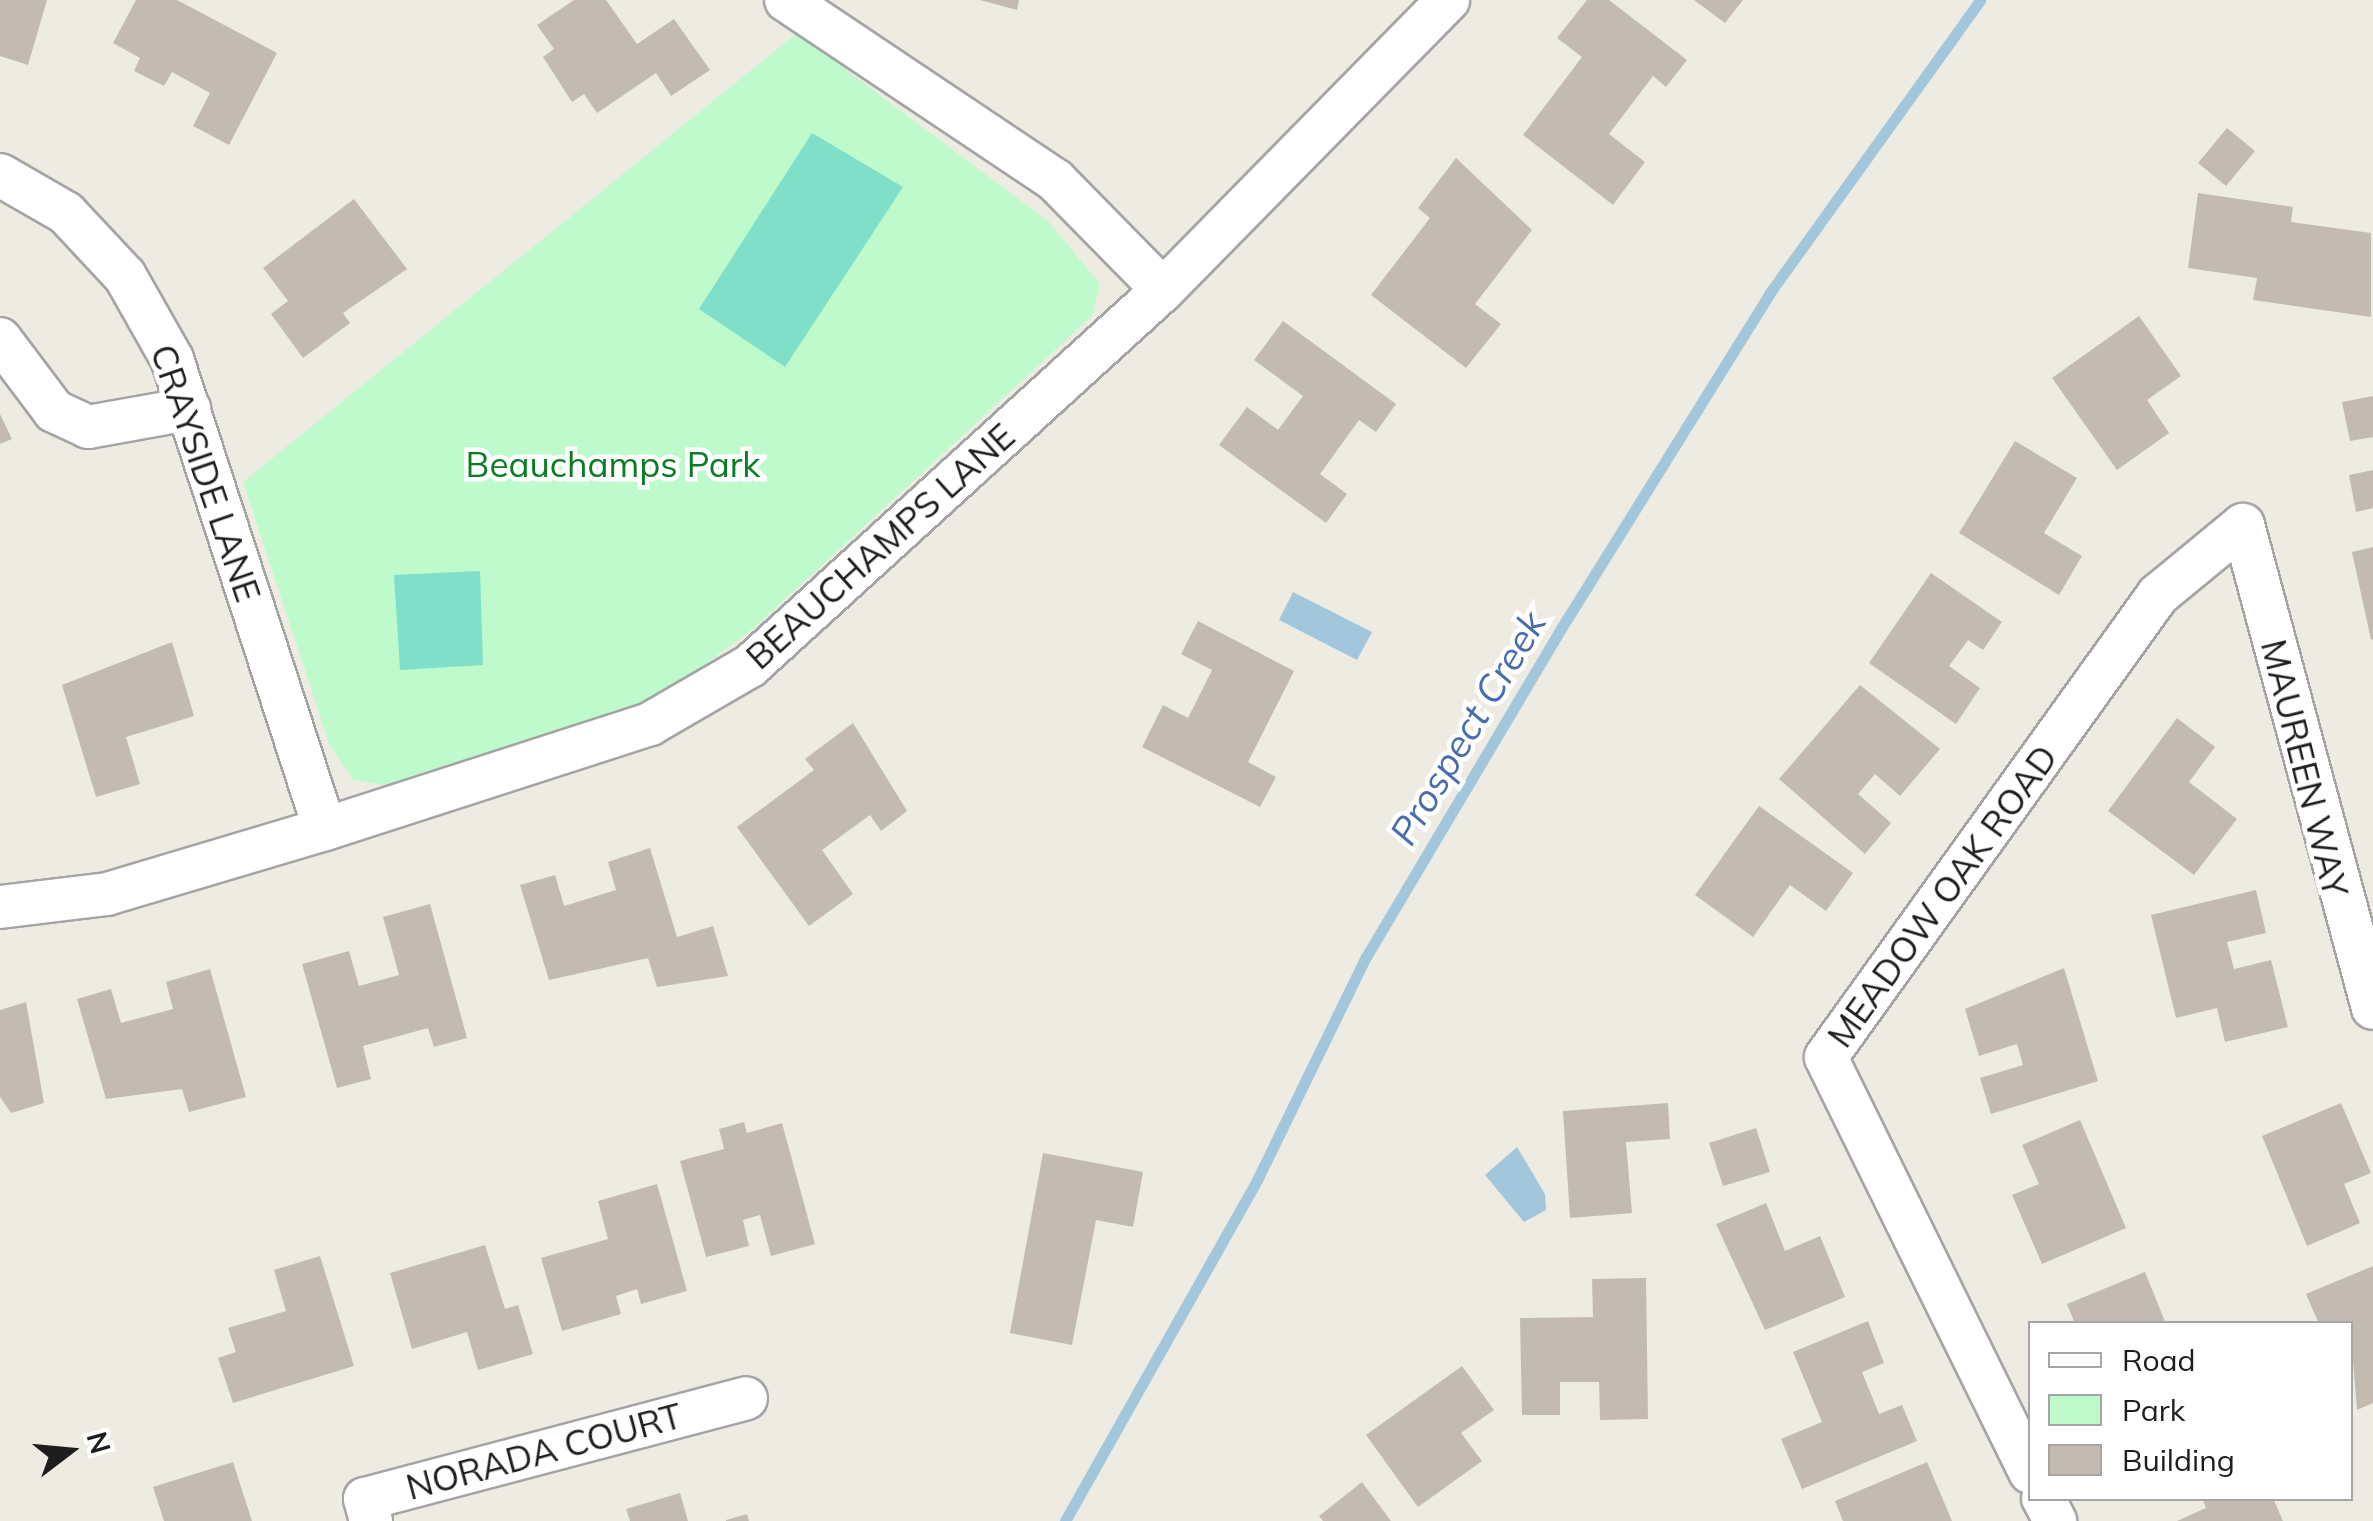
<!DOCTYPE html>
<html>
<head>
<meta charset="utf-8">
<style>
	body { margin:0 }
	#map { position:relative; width:2373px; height:1521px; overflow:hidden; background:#eeece2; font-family:Mulish,sans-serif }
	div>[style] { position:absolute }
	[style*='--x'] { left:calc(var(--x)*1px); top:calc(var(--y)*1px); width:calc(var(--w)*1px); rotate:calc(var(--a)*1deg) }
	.park>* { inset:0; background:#befacc }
	.pitch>* { inset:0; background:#7fdfc8 }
	.water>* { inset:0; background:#a2c7dd }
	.stream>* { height:11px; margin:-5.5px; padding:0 5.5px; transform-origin:5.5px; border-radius:5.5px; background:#a2c7dd }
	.building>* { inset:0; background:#c3bbb2 }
	.roads { filter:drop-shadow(2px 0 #a4a4a4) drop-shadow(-2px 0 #a4a4a4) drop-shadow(0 2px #a4a4a4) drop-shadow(0 -2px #a4a4a4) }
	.minor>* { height:42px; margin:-21px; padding:0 21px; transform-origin:21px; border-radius:21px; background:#fff }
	span { translate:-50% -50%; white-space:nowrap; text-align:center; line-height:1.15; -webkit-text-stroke:9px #fff; paint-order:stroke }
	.park-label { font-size:35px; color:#097c24 }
	.street-label { font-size:35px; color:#1d1d1d }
	.water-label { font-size:38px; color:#486cae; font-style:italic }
	.legend { position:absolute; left:2028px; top:1321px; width:325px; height:180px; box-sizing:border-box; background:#fff; border:2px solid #a5a5a5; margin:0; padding:12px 18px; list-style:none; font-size:30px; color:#1d1d1d }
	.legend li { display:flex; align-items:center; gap:20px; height:50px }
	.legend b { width:50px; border:2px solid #a5a5a5 }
	.north { position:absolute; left:20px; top:1401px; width:100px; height:100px; -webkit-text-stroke:8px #fff; paint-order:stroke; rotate:74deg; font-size:28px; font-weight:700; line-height:40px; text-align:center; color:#1d1d1d }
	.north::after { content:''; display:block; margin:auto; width:35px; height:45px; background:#1d1d1d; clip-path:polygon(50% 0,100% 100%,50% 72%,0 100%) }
</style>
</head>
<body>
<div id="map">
	<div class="park">
		<div style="clip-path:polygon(797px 33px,1049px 222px,1100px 284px,1092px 316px,754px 628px,683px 681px,618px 714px,491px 755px,386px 785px,353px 780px,330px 746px,243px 482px)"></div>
	</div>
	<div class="pitch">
		<div style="clip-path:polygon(812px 133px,903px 187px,785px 367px,699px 309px)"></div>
		<div style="clip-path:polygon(480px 571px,483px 665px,400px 670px,394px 575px)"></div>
	</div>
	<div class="water">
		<div style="clip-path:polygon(1293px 592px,1372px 632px,1357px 660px,1279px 620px)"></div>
		<div style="clip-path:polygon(1517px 1147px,1545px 1194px,1546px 1210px,1524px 1222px,1485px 1175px)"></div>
	</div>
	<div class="stream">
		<div style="--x:1065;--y:1521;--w:391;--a:-60.6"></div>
		<div style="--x:1257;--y:1180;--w:248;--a:-64"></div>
		<div style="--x:1366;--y:957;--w:393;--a:-59.3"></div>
		<div style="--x:1567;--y:619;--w:383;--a:-58.1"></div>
		<div style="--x:1769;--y:294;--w:362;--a:-54.3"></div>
	</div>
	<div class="building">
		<div style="clip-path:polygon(0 0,47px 0,28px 65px,0 56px)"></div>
		<div style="clip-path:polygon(136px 0,177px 0,277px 53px,229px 145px,193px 126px,210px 93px,172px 72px,164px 86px,134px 71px,140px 58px,113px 43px)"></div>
		<div style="clip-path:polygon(574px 0,606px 0,637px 44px,674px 19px,710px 70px,671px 96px,656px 73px,597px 113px,584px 94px,572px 102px,543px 57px,554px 49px,537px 25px)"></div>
		<div style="clip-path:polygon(980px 0,1019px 0,1017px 10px)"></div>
		<div style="clip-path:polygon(1587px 0,1609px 0,1687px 60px,1666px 87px,1653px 76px,1609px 134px,1645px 162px,1613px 205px,1523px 135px,1582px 57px,1557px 38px)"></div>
		<div style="clip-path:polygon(1694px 0,1743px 0,1725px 23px)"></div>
		<div style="clip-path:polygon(2227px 128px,2255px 151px,2226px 186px,2198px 163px)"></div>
		<div style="clip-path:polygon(1456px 158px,1532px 230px,1475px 304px,1501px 324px,1466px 368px,1371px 295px,1430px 218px,1418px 208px)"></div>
		<div style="clip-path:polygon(2198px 193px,2293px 207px,2291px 222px,2371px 233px,2371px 317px,2253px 300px,2257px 278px,2188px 268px)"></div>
		<div style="clip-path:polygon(354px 199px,407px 269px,343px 313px,350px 323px,303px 358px,271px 314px,288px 301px,263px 268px)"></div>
		<div style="clip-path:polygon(2139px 316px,2181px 376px,2147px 400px,2169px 433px,2117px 470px,2052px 378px)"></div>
		<div style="clip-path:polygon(1283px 321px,1396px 404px,1376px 432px,1359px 420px,1320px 474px,1347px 494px,1326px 523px,1219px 445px,1247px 407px,1278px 430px,1303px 396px,1254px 360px)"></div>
		<div style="clip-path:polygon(2373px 396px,2373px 437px,2350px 441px,2342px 402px)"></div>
		<div style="clip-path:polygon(0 414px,12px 439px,0 444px)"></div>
		<div style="clip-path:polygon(2015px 441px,2077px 478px,2044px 533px,2082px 556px,2059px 595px,1959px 533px)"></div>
		<div style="clip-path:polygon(2373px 470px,2373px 508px,2356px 512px,2349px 475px)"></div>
		<div style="clip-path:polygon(2373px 547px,2373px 639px,2371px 640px,2352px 552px)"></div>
		<div style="clip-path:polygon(1931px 573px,2002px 622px,1983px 650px,1968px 640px,1949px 666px,1980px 688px,1956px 724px,1869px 663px)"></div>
		<div style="clip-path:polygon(1198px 621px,1294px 671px,1248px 762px,1276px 777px,1260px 807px,1142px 747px,1163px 705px,1188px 718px,1212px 670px,1181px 654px)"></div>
		<div style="clip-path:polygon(172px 642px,194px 716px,126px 737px,140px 784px,96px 797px,62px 685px)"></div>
		<div style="clip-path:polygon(1860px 685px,1940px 749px,1900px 796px,1875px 774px,1858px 794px,1891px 823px,1865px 854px,1779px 779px)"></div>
		<div style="clip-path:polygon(2177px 718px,2215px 747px,2189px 782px,2237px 819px,2194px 875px,2108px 811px)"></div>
		<div style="clip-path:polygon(853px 723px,907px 811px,881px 831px,870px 815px,822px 850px,853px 894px,809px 926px,737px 827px,814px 770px,805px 759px)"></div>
		<div style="clip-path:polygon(1759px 806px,1853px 873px,1826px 911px,1790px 885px,1753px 937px,1695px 895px)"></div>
		<div style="clip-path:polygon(650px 848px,677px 937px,713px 926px,728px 976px,657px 987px,648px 958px,549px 980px,520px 885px,555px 875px,564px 906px,616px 890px,608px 862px)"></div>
		<div style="clip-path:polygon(2256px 890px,2266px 933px,2227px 942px,2234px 969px,2271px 960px,2288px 1027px,2225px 1042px,2217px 1008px,2176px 1018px,2151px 915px)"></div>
		<div style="clip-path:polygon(430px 904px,467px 1038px,434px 1047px,428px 1028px,363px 1046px,371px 1079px,337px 1088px,302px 964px,349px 951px,359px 986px,399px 975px,383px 917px)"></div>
		<div style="clip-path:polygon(2064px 968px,2098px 1081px,1991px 1114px,1980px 1078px,2023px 1065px,2017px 1044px,1979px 1056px,1965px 1009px)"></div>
		<div style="clip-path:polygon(210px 969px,246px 1097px,189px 1112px,182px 1089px,106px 1099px,77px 999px,111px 989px,121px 1023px,173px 1009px,166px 982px)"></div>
		<div style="clip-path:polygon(26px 1002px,44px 1103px,11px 1113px,0 1097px,0 1010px)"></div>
		<div style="clip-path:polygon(1668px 1103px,1670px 1139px,1626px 1142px,1632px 1213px,1570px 1218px,1563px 1111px)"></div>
		<div style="clip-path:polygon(2341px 1103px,2371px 1173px,2344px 1184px,2360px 1223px,2307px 1246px,2262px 1136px)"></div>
		<div style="clip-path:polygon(2080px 1120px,2126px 1228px,2042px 1264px,2012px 1195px,2039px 1184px,2022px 1145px)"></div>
		<div style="clip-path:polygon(744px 1122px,747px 1133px,782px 1123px,815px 1244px,771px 1256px,760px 1215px,743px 1220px,749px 1246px,706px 1257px,680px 1161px,724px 1149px,719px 1129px)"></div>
		<div style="clip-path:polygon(1756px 1128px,1770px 1172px,1723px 1186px,1709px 1143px)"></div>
		<div style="clip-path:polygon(1043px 1153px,1143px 1172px,1133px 1227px,1096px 1220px,1072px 1345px,1010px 1333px)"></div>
		<div style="clip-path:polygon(657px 1184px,687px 1291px,641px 1304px,637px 1289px,616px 1296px,621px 1314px,562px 1331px,541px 1258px,608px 1239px,598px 1201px)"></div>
		<div style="clip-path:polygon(1766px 1203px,1785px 1251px,1820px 1236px,1845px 1297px,1765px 1330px,1716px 1224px)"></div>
		<div style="clip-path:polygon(485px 1245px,505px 1309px,518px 1305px,533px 1354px,478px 1370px,467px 1332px,412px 1349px,390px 1273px)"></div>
		<div style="clip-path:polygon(320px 1256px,354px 1366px,233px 1403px,218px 1358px,236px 1352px,228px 1328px,286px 1311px,274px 1270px)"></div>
		<div style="clip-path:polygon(2373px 1266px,2373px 1403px,2357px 1410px,2350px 1324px,2319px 1324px,2306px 1294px)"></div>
		<div style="clip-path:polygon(2145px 1272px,2166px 1324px,2075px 1324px,2067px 1304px)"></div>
		<div style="clip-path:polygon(1646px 1278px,1648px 1419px,1600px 1420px,1599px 1382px,1560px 1382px,1560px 1415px,1522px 1415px,1520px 1318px,1593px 1317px,1592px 1279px)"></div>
		<div style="clip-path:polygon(1868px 1321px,1884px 1363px,1862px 1372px,1879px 1414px,1902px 1405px,1917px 1441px,1802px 1489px,1781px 1439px,1822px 1422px,1793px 1352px)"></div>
		<div style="clip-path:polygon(1462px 1366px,1494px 1410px,1461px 1433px,1482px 1461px,1418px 1507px,1366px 1435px)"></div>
		<div style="clip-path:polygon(233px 1462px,252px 1521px,164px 1521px,153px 1487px)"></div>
		<div style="clip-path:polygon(1927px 1462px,1952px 1521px,1843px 1521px,1835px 1501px)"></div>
		<div style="clip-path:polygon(1362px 1482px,1391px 1521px,1323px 1521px,1319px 1516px)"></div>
		<div style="clip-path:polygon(680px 1493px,688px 1521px,630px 1521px,626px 1509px)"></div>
		<div style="clip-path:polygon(2202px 1498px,2273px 1498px,2283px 1521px,2177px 1521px,2206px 1508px)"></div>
		<div style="clip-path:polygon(747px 1514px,749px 1521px,726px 1521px,726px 1520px)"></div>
	</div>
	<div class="roads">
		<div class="minor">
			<div style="--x:786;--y:0;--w:324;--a:33.8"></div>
			<div style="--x:1055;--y:180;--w:154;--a:45.5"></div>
			<div style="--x:0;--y:175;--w:76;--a:29.9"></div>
			<div style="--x:66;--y:213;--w:86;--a:46.9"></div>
			<div style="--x:125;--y:276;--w:95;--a:60.5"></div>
			<div style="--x:172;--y:359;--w:494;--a:72"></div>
			<div style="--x:0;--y:339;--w:90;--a:53.1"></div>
			<div style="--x:54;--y:411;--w:38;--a:25"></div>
			<div style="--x:88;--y:427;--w:103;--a:-10.1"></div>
			<div style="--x:0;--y:907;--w:108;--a:-6.9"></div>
			<div style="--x:107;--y:894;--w:227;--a:-16.6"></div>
			<div style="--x:325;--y:829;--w:342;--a:-17.9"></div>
			<div style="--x:650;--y:724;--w:116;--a:-30.1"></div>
			<div style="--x:750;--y:666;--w:559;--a:-42.32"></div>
			<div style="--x:1163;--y:290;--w:407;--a:-45.5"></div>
			<div style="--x:2030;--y:1472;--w:462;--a:-116.2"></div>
			<div style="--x:1826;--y:1057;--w:569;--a:-54.3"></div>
			<div style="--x:2158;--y:595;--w:110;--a:-39.5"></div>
			<div style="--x:2243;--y:525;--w:500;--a:74.94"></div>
			<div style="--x:2043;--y:1498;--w:26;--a:62"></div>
			<div style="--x:371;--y:1521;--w:23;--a:-105"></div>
			<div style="--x:365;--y:1499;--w:394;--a:-14.8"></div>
		</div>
	</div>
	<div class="park-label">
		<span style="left:613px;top:464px">Beauchamps Park</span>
	</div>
	<div class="street-label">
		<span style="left:206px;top:473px;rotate:71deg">CRAYSIDE LANE</span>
		<span style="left:880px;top:546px;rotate:-42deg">BEAUCHAMPS LANE</span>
		<span style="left:2305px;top:768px;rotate:76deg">MAUREEN WAY</span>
		<span style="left:1942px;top:896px;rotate:-54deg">MEADOW OAK ROAD</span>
		<span style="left:544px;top:1451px;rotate:-15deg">NORADA COURT</span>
	</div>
	<div class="water-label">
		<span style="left:1468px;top:728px;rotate:-59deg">Prospect Creek</span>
	</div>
	<ul class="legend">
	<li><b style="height:12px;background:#fff"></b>Road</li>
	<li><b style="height:28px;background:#befacc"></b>Park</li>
	<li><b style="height:28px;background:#c3bbb2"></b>Building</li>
	</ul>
	<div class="north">N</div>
</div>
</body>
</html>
